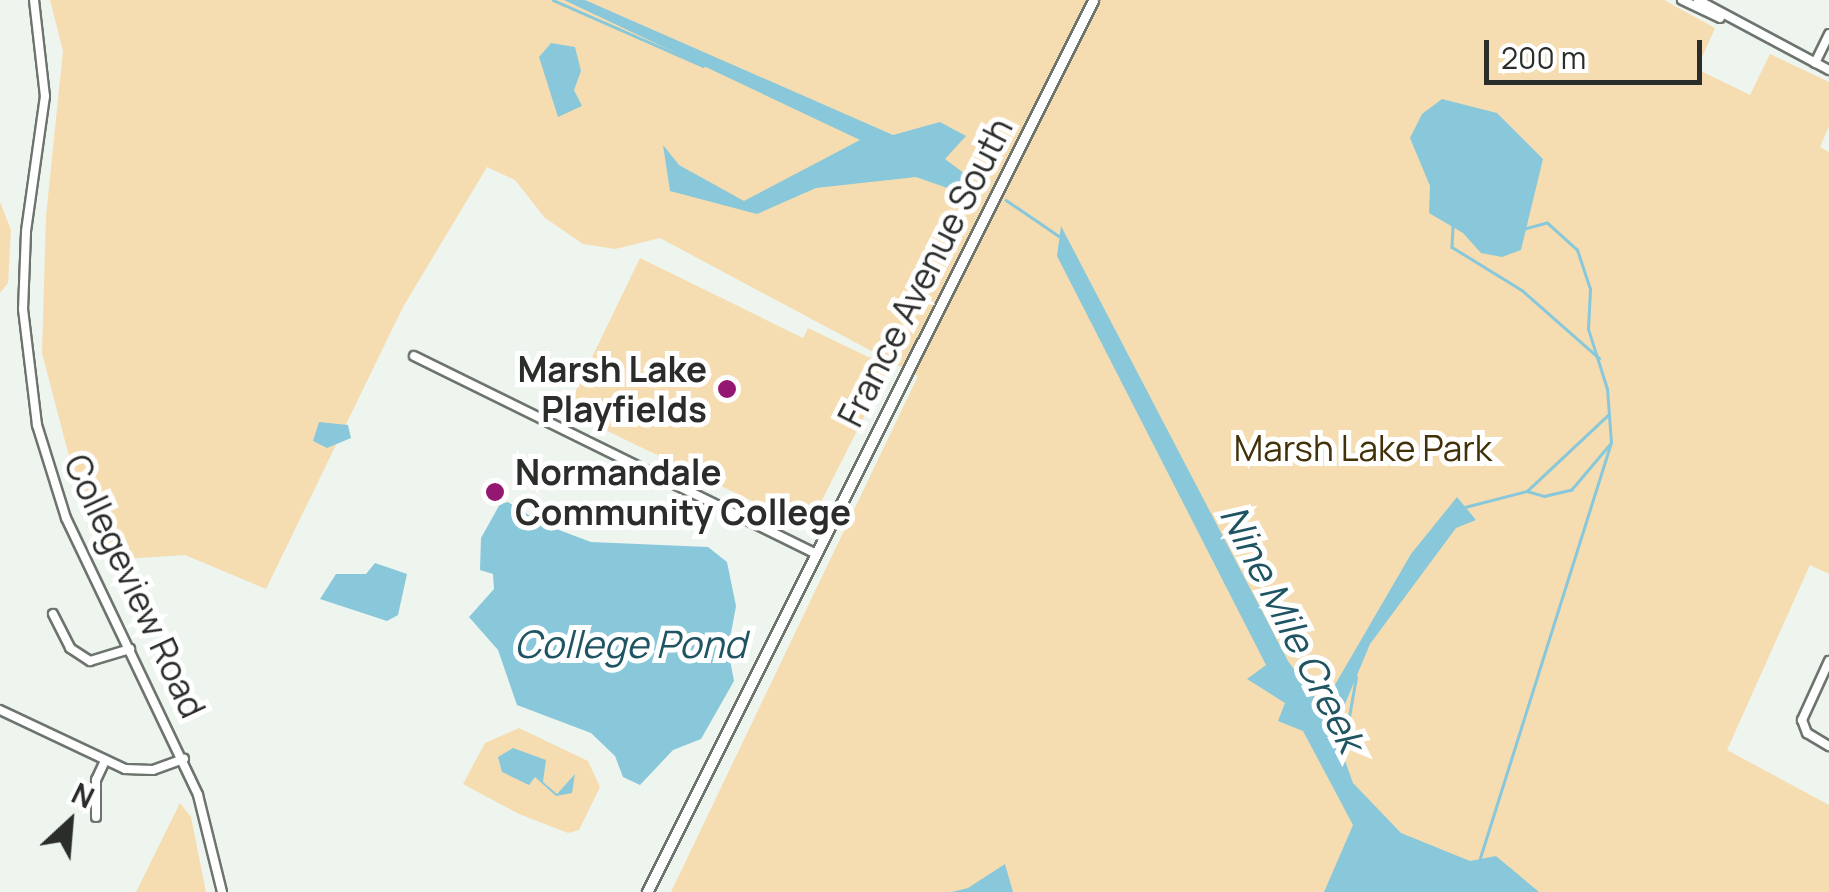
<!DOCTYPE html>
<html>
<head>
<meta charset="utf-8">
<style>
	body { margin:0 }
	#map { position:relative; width:1829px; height:892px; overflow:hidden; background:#edf5ee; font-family:Manrope,sans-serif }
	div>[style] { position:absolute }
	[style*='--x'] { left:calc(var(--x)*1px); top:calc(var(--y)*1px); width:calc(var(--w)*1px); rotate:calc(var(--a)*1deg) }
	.green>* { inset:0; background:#f5ddb1 }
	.water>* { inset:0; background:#88c8da }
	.stream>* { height:2.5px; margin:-1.25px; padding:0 1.25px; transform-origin:1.25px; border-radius:1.25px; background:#88c8da }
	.roads { filter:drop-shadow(2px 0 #6d746e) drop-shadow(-2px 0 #6d746e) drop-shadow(0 2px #6d746e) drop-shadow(0 -2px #6d746e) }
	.minor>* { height:8px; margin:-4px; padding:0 4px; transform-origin:4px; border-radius:4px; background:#fff }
	.major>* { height:9px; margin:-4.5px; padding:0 4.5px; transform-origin:4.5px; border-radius:4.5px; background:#fff }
	.dots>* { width:28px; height:28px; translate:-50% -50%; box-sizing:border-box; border:5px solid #fff; border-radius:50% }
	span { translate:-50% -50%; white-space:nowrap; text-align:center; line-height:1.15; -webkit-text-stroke:10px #fff; paint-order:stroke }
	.street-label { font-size:35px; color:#2a2d2a }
	.poi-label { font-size:35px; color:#2a2d2a; font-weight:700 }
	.right { translate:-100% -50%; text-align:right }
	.left { translate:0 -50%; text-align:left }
	.park-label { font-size:35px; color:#433109 }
	.water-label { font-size:38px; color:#1f5462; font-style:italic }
	.north { position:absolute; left:20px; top:772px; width:100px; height:100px; -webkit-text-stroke:8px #fff; paint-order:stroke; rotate:26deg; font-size:28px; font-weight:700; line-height:40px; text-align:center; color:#2a2d2a }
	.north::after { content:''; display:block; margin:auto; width:35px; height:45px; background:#2a2d2a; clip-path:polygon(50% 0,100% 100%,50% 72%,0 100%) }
	.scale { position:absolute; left:1484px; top:40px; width:218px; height:45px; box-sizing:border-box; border:5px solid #2a2d2a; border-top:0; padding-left:12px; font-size:30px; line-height:35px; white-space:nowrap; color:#2a2d2a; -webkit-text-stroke:8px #fff; paint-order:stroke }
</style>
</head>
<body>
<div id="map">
	<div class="green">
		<div style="clip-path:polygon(50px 0,1664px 0,1715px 28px,1697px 69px,1750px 95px,1770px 54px,1829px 82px,1829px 126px,1820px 147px,1829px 152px,1829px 574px,1810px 565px,1727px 750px,1829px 805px,1829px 892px,671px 892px,918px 376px,660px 238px,615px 249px,583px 244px,545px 218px,515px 180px,487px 167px,403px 307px,266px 589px,185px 555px,108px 560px,88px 529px,42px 353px,46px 216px,63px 51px)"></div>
		<div style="clip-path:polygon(0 202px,11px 230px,8px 283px,0 293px)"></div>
		<div style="clip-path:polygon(640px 258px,803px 338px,808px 328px,889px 367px,808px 528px,566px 411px)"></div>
		<div style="clip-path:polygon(519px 728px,588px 761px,600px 787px,579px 830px,568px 833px,519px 814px,463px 784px,485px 743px)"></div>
		<div style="clip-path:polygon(180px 803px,191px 817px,206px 892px,136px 892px)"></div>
	</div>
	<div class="water">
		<div style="clip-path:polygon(564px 0,585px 0,893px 135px,940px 122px,966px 136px,945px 159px,965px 174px,956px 191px,916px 177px,816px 188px,757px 214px,670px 191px,663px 145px,679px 165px,744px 201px,860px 140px)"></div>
		<div style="clip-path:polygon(551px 43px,575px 47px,581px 71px,574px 90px,582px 106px,558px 117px,539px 57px)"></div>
		<div style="clip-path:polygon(1442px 99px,1497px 113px,1543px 159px,1521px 250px,1502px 257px,1481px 253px,1463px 233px,1429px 213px,1430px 186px,1410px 138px,1422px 114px)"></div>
		<div style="clip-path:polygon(1061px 226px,1288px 661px,1322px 707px,1411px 554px,1457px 497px,1476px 520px,1456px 528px,1370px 644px,1345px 704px,1338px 741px,1353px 783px,1401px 833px,1470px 861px,1496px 856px,1539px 892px,1324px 892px,1353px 825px,1303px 731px,1278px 721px,1285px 703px,1247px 679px,1266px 665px,1057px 256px)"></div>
		<div style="clip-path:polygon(319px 422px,348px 425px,351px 438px,327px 448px,313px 441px)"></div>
		<div style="clip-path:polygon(508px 502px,543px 524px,591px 542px,708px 547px,727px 562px,736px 606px,728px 649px,734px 681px,701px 739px,673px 750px,640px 785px,623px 777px,615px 756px,591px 733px,517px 705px,498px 650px,469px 617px,494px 589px,493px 574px,480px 570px,481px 538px,500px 504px)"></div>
		<div style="clip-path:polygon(375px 563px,407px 574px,398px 615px,387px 621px,320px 599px,336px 574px,366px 574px)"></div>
		<div style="clip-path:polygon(513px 748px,546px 760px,543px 782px,557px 794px,575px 774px,572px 793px,556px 796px,535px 777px,529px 785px,502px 772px,498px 757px)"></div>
		<div style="clip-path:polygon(1005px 864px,1013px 892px,952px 892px,968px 888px)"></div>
	</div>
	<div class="stream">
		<div style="--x:553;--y:0;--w:164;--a:23.7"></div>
		<div style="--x:962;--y:179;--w:23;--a:25"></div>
		<div style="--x:1006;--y:200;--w:64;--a:34.2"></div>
		<div style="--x:1453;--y:227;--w:20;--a:93"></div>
		<div style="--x:1452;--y:247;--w:82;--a:31.6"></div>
		<div style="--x:1522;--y:290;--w:103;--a:41.4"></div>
		<div style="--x:1527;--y:491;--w:18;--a:16"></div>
		<div style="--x:1544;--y:496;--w:28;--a:-13"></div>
		<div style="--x:1571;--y:490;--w:60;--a:-49.7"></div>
		<div style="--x:1465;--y:507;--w:64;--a:-14.5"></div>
		<div style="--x:1527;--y:491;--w:111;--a:-43.2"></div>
		<div style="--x:1342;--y:757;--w:81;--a:-80.1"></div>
		<div style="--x:1480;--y:858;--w:435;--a:-72.5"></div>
		<div style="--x:1611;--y:443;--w:54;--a:-94.2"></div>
		<div style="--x:1607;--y:389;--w:63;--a:-107.6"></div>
		<div style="--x:1588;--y:329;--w:40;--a:-87.1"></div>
		<div style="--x:1590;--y:289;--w:41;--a:-108.4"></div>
		<div style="--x:1577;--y:250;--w:40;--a:-138"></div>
		<div style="--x:1547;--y:223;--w:23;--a:165"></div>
	</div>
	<div class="roads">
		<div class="minor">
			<div style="--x:34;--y:0;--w:97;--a:83.5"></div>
			<div style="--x:45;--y:96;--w:137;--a:98"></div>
			<div style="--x:26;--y:232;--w:77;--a:92.2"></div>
			<div style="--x:23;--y:309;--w:117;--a:83.1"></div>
			<div style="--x:37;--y:425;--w:97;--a:72.7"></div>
			<div style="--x:66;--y:518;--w:307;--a:64.5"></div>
			<div style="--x:198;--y:795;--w:100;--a:76.1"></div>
			<div style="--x:1682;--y:0;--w:42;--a:25.3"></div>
			<div style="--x:1698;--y:0;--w:149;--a:28.1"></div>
			<div style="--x:1815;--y:63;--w:32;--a:-64"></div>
			<div style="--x:414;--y:356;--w:447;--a:26.2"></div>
			<div style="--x:53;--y:614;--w:38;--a:63"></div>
			<div style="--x:70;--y:648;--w:24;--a:33"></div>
			<div style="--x:90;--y:661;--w:42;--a:-16.7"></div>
			<div style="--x:1829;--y:661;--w:65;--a:114.6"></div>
			<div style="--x:1802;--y:720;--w:14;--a:69"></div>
			<div style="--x:1807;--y:733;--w:26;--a:31"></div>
			<div style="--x:0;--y:710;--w:138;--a:25.3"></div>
			<div style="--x:125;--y:769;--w:28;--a:2"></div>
			<div style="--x:153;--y:770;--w:33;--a:-20"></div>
			<div style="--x:96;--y:817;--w:37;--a:-90"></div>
			<div style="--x:96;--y:780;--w:21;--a:-65"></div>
		</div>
		<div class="major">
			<div style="--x:647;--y:892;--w:997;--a:-63.43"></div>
		</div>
	</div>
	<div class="dots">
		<div style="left:727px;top:389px;background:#941772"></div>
		<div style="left:495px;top:492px;background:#941772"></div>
	</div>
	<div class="street-label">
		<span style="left:925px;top:272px;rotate:-63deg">France Avenue South</span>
		<span style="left:135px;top:586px;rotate:65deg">Collegeview Road</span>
	</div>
	<div class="poi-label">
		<span class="right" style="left:707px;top:389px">Marsh Lake<br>Playfields</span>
		<span class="left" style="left:515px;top:492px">Normandale<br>Community College</span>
	</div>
	<div class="park-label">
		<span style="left:1363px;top:448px">Marsh Lake Park</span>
	</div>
	<div class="water-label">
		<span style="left:1293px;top:628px;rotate:63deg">Nine Mile Creek</span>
		<span style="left:630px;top:644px">College Pond</span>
	</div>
	<div class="north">N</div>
	<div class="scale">200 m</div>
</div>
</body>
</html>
